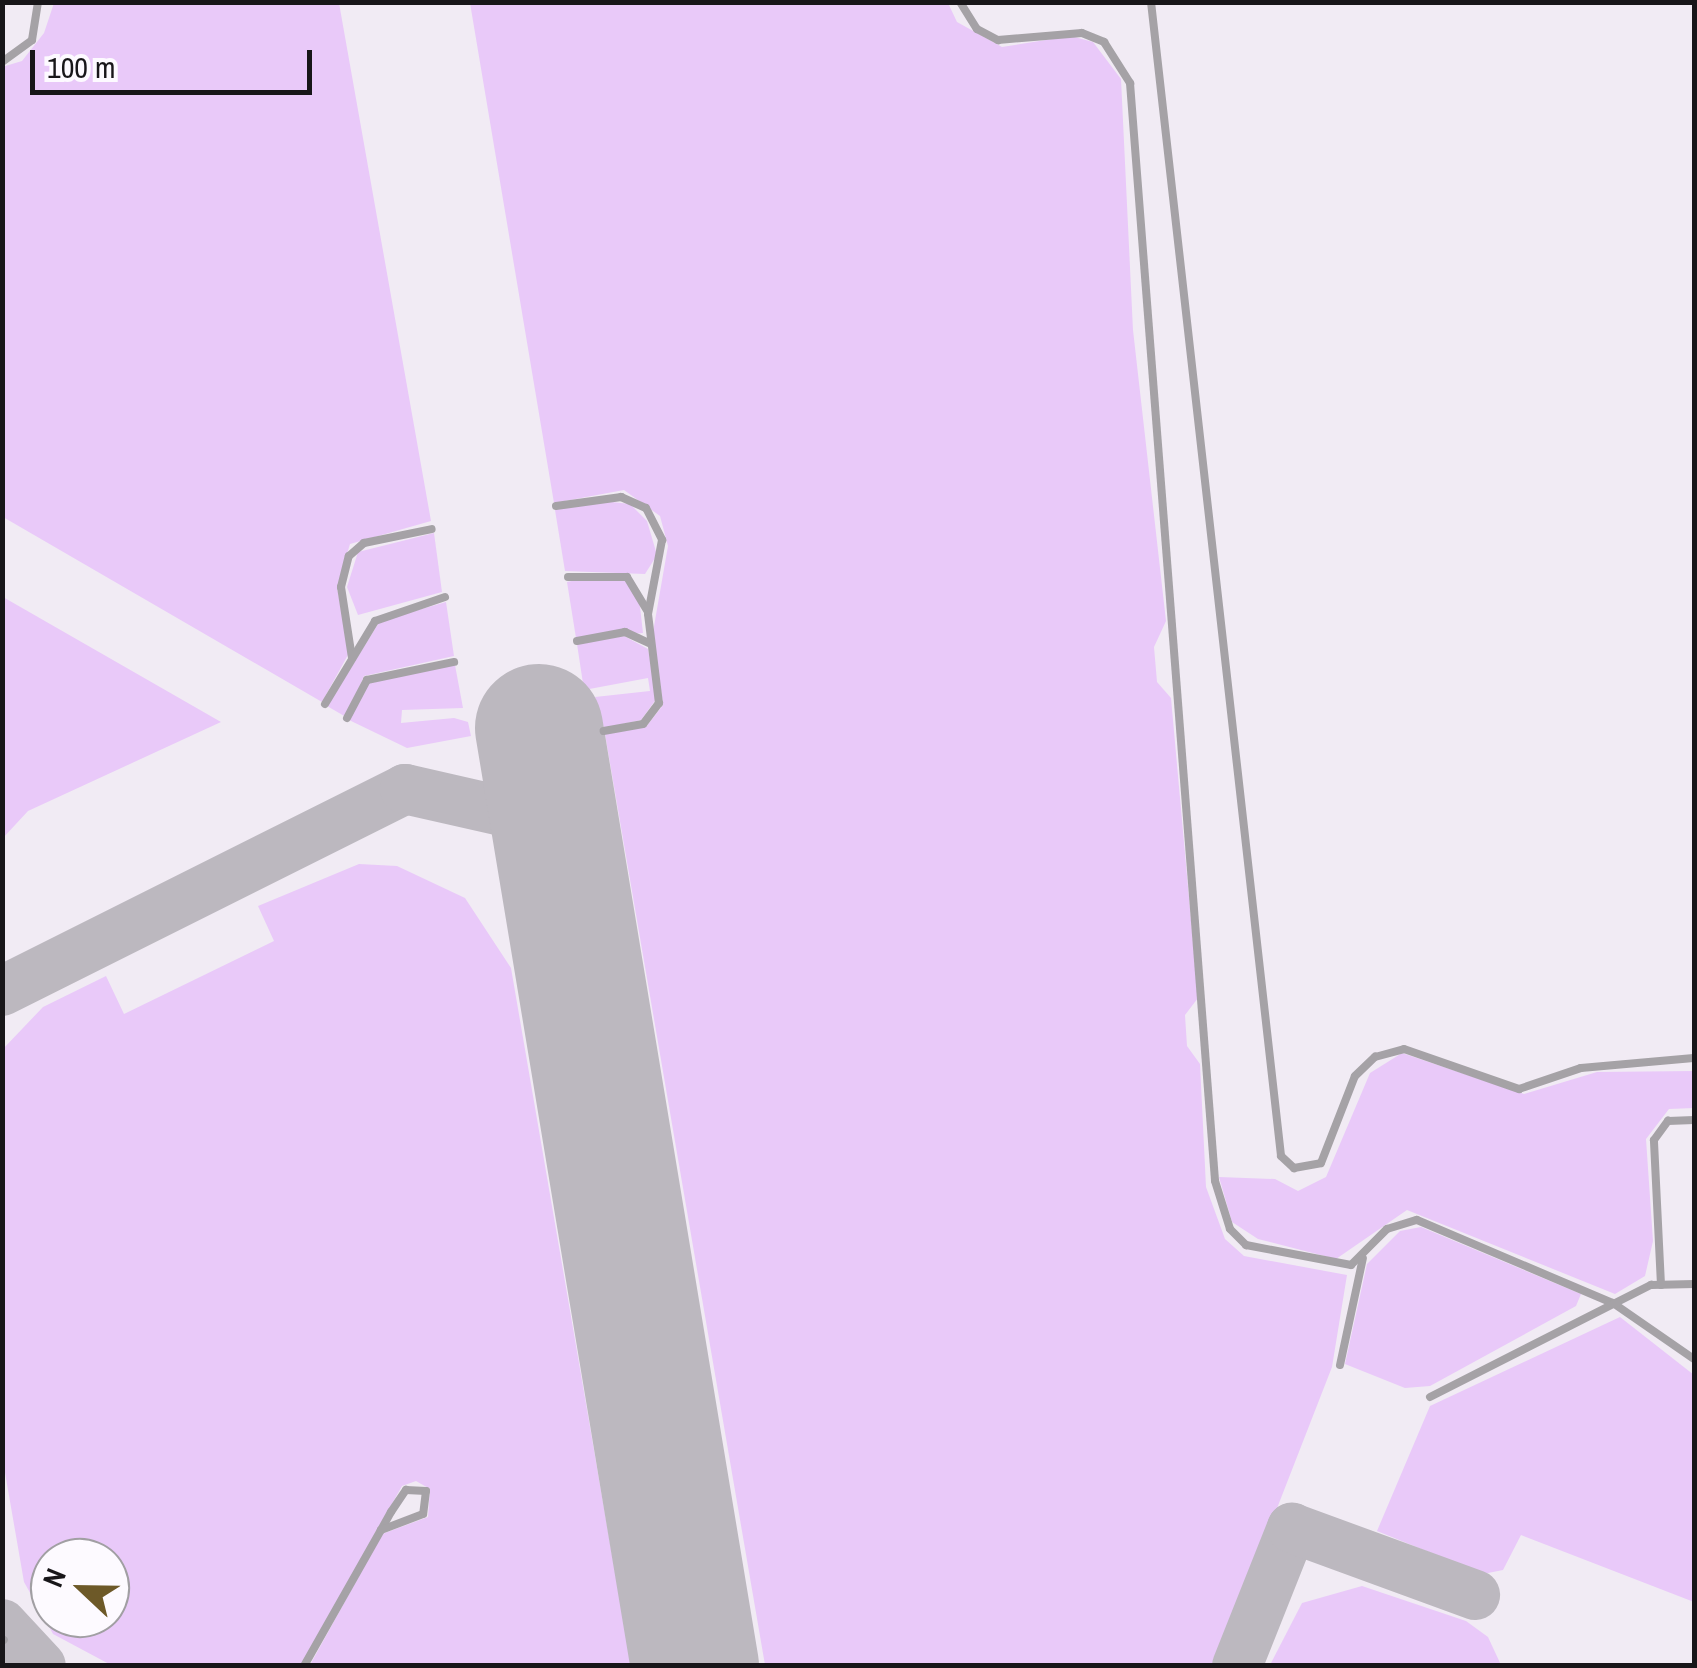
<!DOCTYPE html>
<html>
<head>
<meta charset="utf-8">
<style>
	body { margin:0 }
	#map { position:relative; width:1697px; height:1668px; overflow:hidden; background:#f1ebf4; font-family:"Archivo Narrow",sans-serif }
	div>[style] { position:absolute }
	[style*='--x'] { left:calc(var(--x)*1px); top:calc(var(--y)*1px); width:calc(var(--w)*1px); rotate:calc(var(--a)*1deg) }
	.green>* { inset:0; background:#e9c9f9 }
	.taxiway>* { height:50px; margin:-25px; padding:0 25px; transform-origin:25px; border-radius:25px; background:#bcb8bf }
	.runway>* { height:128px; margin:-64px; padding:0 64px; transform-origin:64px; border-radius:64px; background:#bcb8bf }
	.service>* { height:8px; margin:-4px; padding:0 4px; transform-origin:4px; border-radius:4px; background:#a5a2a6 }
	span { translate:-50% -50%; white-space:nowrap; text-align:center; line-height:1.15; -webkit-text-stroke:10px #fdfaff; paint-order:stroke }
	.frame { position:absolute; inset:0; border:5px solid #181619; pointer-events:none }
	.north { position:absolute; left:30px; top:1538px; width:100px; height:100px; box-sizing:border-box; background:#fdfaff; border:2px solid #a19fa3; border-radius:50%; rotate:292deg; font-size:28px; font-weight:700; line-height:40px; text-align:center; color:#181619 }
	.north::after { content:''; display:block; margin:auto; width:35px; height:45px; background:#6d5928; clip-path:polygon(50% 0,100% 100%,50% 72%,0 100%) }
	.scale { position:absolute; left:30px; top:50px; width:282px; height:45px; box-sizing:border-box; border:5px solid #181619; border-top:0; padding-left:12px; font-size:30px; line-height:35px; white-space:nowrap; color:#181619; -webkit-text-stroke:8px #fdfaff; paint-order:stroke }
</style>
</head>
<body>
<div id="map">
	<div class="green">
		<div style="clip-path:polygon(54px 3px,339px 3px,431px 521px,350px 544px,337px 587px,349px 653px,322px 702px,3px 517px,2px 67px,22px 61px,44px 33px)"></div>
		<div style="clip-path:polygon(470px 3px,948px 3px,957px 22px,1002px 47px,1071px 36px,1093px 42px,1121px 79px,1133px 330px,1166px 621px,1154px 647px,1157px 682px,1171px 698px,1198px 998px,1185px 1015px,1187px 1046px,1200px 1064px,1206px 1187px,1225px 1239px,1244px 1256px,1347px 1275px,1332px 1367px,1216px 1665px,765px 1665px,605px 734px,646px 727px,663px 705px,653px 632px,668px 546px,660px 516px,624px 490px,554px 503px)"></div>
		<div style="clip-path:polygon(603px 501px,630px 504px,647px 521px,657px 555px,645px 574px,565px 571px,555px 510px)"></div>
		<div style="clip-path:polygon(434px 533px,442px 592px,358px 615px,347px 587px,358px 552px)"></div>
		<div style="clip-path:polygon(599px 575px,625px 580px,639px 598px,643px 633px,576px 638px,567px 582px)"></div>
		<div style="clip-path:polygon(3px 597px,221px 722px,28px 811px,3px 838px)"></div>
		<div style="clip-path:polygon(446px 602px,454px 656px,364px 676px,346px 717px,327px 706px,380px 621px)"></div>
		<div style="clip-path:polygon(624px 636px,648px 649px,657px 698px,641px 720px,604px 728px,595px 697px,650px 691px,648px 678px,584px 690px,577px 644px)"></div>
		<div style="clip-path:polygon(455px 665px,463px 708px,402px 710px,401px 723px,454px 718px,468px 722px,471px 736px,407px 748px,349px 720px,369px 682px)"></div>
		<div style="clip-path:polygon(evenodd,359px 864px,397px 866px,465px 898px,511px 968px,631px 1665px,310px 1665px,382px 1534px,428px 1517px,430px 1489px,416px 1481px,402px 1486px,301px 1665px,111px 1665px,53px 1634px,24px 1582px,3px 1461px,2px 1050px,43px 1007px,106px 976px,124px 1014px,274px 941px,258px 906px,359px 864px,50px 1558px,110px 1558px,110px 1618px,50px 1618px,50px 1558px)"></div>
		<div style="clip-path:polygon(1402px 1053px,1524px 1094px,1597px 1072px,1694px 1071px,1694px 1108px,1669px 1109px,1646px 1139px,1653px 1241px,1645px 1276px,1615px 1294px,1407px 1210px,1336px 1259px,1258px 1239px,1232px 1222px,1219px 1177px,1275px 1179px,1298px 1191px,1326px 1177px,1370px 1073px)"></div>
		<div style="clip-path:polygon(1421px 1227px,1581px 1294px,1576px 1306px,1430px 1386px,1405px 1388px,1345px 1364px,1367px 1264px,1400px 1231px)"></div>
		<div style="clip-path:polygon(1620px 1317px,1694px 1375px,1694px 1602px,1521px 1535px,1503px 1570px,1483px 1574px,1377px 1531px,1430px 1406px)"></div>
		<div style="clip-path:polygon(1362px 1586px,1466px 1621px,1488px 1637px,1501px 1665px,1270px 1665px,1302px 1603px)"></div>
	</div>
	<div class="taxiway">
		<div style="--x:2;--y:991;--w:451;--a:-26.6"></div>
		<div style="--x:405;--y:789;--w:154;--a:12.8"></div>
		<div style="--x:2;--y:1624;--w:57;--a:47.1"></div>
		<div style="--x:1237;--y:1666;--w:149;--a:-68.3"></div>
		<div style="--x:1292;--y:1528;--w:195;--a:20.1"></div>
	</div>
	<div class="runway">
		<div style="--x:539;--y:728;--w:951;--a:80.56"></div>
	</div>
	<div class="service">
		<div style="--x:960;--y:2;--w:32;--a:58"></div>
		<div style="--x:977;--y:29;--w:24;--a:28"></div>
		<div style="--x:998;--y:40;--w:84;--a:-4.8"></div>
		<div style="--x:1082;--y:33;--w:24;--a:22"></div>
		<div style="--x:1104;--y:42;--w:49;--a:57.6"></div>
		<div style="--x:1130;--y:83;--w:1101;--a:85.57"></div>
		<div style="--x:1215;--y:1181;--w:50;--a:72.6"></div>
		<div style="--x:1230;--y:1229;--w:23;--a:45"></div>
		<div style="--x:1246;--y:1245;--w:107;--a:10.8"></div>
		<div style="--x:1351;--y:1265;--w:51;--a:-45"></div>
		<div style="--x:1387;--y:1229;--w:31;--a:-17"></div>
		<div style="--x:1417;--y:1220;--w:213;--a:23"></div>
		<div style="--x:1613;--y:1303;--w:98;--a:34.7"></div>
		<div style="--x:1151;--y:2;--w:1161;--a:83.57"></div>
		<div style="--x:1281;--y:1156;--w:18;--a:43"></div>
		<div style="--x:1294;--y:1168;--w:27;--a:-10"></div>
		<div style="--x:1321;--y:1163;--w:93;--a:-68.7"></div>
		<div style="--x:1355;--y:1076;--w:28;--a:-44"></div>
		<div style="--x:1375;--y:1057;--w:30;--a:-15"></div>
		<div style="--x:1404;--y:1049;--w:122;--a:19.2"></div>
		<div style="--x:1519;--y:1089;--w:65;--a:-18.7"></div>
		<div style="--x:1581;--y:1068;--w:113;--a:-5.1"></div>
		<div style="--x:2;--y:62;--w:37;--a:-36"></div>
		<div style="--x:32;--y:40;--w:38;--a:-81"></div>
		<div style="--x:556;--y:506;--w:66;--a:-7.9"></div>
		<div style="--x:621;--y:497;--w:27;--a:24"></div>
		<div style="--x:646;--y:508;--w:36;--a:63"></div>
		<div style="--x:662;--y:540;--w:75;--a:100.7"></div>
		<div style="--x:648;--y:614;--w:90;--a:83"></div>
		<div style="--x:659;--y:703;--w:26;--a:127"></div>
		<div style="--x:643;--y:724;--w:40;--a:170"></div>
		<div style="--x:568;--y:577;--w:59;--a:0"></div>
		<div style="--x:627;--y:577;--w:39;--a:59"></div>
		<div style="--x:577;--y:641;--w:49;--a:-10.6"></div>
		<div style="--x:625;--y:632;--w:26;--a:25"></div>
		<div style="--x:352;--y:658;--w:72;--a:-98.8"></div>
		<div style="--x:341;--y:587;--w:32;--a:-76"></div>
		<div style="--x:349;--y:556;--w:20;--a:-41"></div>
		<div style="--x:364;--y:543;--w:69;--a:-11.6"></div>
		<div style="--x:325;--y:704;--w:97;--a:-58.9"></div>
		<div style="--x:375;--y:621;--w:74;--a:-18.9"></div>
		<div style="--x:347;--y:718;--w:43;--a:-62.2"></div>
		<div style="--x:367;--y:680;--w:89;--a:-11.7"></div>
		<div style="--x:1661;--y:1285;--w:145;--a:-92.8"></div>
		<div style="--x:1654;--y:1140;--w:24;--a:-54"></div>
		<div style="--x:1668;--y:1121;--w:26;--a:-2"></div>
		<div style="--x:1340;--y:1365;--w:109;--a:-77.9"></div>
		<div style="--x:1430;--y:1397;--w:248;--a:-26.9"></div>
		<div style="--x:1651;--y:1285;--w:43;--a:-1.3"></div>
		<div style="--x:2;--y:1639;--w:2;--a:27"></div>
		<div style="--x:304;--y:1666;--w:156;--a:-60.5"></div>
		<div style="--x:381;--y:1530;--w:21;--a:-61"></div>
		<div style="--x:391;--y:1512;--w:27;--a:-56"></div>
		<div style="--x:406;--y:1490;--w:20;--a:3"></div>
		<div style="--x:426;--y:1491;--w:23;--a:97"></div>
		<div style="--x:423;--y:1514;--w:45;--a:159.1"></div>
	</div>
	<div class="frame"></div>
	<div class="north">N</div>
	<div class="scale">100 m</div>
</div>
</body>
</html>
